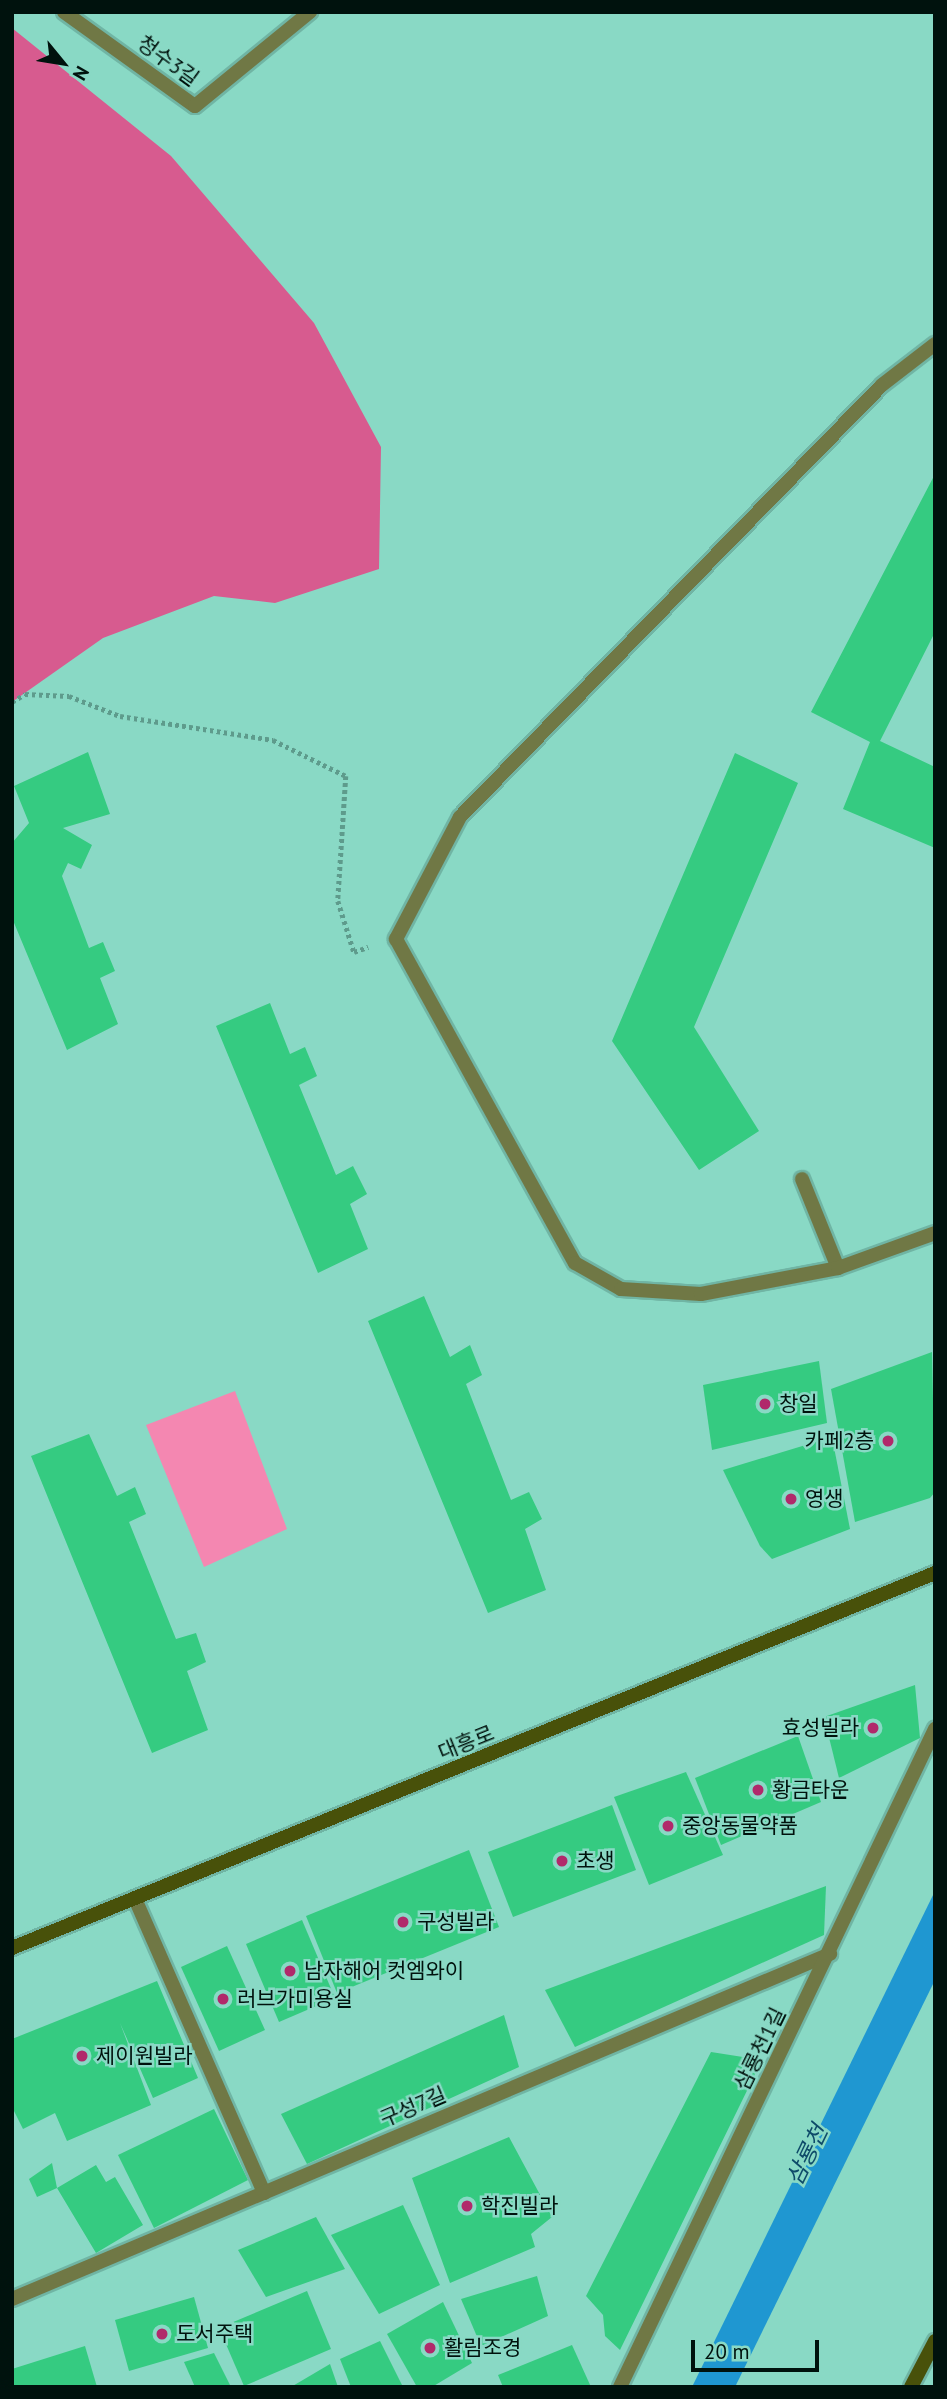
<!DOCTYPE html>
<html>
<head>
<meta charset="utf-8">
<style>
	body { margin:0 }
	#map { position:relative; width:947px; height:2399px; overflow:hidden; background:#89d9c5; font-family:"PT Sans","Noto Sans KR",sans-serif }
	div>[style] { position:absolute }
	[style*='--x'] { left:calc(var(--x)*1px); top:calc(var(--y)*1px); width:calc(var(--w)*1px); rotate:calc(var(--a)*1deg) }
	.green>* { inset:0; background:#f487b1 }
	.forest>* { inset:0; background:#d75b8f }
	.water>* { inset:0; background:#1f97d1 }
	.building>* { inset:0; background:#35cb81 }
	.path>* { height:4.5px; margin-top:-2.25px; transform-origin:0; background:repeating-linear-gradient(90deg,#5e9b8c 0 3.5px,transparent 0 7px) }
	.roads { filter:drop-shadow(2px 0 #70b5a4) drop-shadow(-2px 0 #70b5a4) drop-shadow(0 2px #70b5a4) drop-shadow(0 -2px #70b5a4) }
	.lane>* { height:14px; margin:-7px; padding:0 7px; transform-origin:7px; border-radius:7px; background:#707845 }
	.street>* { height:14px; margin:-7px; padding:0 7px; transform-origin:7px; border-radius:7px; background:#707845 }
	.secondary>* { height:14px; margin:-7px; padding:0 7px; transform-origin:7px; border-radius:7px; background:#48510a }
	.dots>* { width:19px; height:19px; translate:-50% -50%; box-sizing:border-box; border:4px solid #89d9c5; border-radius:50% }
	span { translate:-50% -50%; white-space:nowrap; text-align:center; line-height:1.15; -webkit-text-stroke:5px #89d9c5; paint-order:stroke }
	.street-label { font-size:21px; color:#00120d }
	.poi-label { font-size:21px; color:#00120d }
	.left { translate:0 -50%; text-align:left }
	.right { translate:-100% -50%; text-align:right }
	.water-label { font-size:23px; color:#0e4b69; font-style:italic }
	.frame { position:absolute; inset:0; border:14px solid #00120d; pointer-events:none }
	.north { position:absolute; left:28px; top:28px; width:70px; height:70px; -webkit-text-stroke:5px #89d9c5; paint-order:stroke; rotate:120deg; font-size:19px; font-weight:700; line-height:28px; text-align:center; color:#00120d }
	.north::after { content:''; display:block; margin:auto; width:24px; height:32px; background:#00120d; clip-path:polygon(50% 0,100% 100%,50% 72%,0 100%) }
	.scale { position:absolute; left:691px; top:2340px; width:128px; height:32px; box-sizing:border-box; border:4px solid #00120d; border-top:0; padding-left:9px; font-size:21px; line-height:24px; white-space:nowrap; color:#00120d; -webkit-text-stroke:5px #89d9c5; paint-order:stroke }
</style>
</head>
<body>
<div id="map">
	<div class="green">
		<div style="clip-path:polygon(235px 1391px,287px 1529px,204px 1567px,146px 1425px)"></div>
	</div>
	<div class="forest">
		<div style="clip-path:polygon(12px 28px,171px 156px,314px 323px,381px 447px,379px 569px,275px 603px,214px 596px,103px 638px,12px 702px)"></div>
	</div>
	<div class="water">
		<div style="clip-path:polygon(935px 1891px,935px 1980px,735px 2387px,692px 2387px)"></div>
	</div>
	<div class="building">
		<div style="clip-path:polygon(935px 474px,935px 632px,880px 741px,935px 767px,935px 848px,843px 809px,870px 742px,811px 712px)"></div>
		<div style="clip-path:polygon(88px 752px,110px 814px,63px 828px,92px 845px,81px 869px,68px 863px,62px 876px,89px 948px,103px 942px,115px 971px,100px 978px,118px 1024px,67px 1050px,12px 918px,12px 843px,29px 823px,14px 786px)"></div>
		<div style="clip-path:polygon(735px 753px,798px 783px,694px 1027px,759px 1131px,699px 1170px,612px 1041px)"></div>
		<div style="clip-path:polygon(270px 1003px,290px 1054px,305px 1047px,317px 1076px,299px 1085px,336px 1175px,353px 1166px,367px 1194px,350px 1204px,368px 1249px,318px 1273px,216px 1026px)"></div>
		<div style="clip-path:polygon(424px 1296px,450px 1357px,470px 1345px,482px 1375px,466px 1384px,511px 1500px,529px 1492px,542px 1519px,525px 1529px,546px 1590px,488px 1613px,368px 1321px)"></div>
		<div style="clip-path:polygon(932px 1352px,935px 1492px,930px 1498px,855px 1522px,831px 1389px)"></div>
		<div style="clip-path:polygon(819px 1361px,827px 1423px,712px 1450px,703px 1385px)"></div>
		<div style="clip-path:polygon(89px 1434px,117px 1496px,135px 1487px,146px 1514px,129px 1522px,176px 1639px,196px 1633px,206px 1662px,187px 1671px,208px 1730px,152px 1753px,31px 1456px)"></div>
		<div style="clip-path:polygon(832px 1437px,850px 1529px,772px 1559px,760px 1546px,723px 1470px)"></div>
		<div style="clip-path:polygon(915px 1685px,920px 1738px,839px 1778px,824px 1717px)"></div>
		<div style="clip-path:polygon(798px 1736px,821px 1802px,721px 1845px,695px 1778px)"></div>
		<div style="clip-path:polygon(686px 1772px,723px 1855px,649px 1885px,614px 1797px)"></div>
		<div style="clip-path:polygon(612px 1805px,636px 1870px,513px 1917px,488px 1852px)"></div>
		<div style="clip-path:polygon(469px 1850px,499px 1927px,337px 1993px,306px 1916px)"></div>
		<div style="clip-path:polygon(826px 1886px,824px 1935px,575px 2047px,545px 1990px)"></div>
		<div style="clip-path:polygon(302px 1920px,335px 1998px,279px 2022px,246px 1944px)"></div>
		<div style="clip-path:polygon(227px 1946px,265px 2030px,219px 2051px,181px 1967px)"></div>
		<div style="clip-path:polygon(157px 1981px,198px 2078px,153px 2098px,120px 2023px,151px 2105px,67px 2141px,55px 2113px,23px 2129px,12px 2107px,12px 2039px)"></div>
		<div style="clip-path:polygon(504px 2015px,519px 2067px,307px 2164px,281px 2114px)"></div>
		<div style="clip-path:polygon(711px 2052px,762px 2060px,620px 2350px,605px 2336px,603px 2315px,586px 2296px)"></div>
		<div style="clip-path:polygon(214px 2109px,248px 2180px,154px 2228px,118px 2155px)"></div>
		<div style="clip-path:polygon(509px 2137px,552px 2217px,531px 2234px,535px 2247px,450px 2283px,412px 2178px)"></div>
		<div style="clip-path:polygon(52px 2163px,57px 2188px,37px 2197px,29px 2179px)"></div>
		<div style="clip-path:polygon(96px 2165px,106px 2182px,115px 2177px,143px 2225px,96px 2253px,57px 2188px)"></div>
		<div style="clip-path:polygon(403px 2205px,440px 2285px,379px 2314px,331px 2235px)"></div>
		<div style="clip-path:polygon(316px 2217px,345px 2269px,266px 2297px,238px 2250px)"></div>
		<div style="clip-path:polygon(537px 2276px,548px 2316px,481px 2346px,461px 2299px)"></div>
		<div style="clip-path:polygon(307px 2291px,331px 2349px,244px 2386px,219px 2328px)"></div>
		<div style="clip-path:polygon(194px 2297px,208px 2348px,129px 2371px,115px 2320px)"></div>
		<div style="clip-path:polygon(443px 2302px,472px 2363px,432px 2387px,417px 2387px,387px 2334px)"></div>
		<div style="clip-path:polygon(380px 2341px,403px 2387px,351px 2387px,340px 2359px)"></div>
		<div style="clip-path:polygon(572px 2345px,591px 2387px,503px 2387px,498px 2375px)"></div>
		<div style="clip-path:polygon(85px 2346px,97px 2387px,13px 2387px,12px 2369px)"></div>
		<div style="clip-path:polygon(214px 2353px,231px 2387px,195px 2387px,184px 2362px)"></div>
		<div style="clip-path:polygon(330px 2364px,338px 2387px,291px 2387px)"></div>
	</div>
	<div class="path">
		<div style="--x:12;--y:702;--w:15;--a:-32"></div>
		<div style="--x:25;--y:694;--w:44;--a:2.6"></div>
		<div style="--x:69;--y:696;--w:55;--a:21.4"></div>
		<div style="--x:120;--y:716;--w:155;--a:8.9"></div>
		<div style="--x:273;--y:740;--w:81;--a:26.3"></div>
		<div style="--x:346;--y:776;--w:125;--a:93.7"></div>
		<div style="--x:338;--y:901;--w:53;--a:72.6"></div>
		<div style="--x:354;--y:952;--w:15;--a:-20"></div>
	</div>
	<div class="roads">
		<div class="lane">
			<div style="--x:802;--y:1179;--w:96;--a:68"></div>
		</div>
		<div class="street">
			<div style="--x:64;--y:12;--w:161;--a:35.7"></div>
			<div style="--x:195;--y:106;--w:149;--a:-39.3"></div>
			<div style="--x:935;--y:344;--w:67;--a:142.3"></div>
			<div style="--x:882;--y:385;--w:604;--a:134.33"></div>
			<div style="--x:460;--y:817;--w:138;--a:117.7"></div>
			<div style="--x:396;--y:939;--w:370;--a:61.1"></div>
			<div style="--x:575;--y:1263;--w:53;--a:29.5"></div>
			<div style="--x:621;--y:1289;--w:80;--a:3.6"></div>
			<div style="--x:701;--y:1294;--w:139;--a:-10.7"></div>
			<div style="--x:838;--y:1268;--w:103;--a:-19.8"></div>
			<div style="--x:136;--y:1901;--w:319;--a:66.3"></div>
			<div style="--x:12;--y:2299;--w:888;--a:-22.87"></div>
			<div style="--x:620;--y:2387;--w:730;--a:-64.42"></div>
		</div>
		<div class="secondary">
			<div style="--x:12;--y:1948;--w:996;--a:-22.11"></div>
			<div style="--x:911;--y:2387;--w:52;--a:-62.4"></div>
		</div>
	</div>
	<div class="dots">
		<div style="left:765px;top:1404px;background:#b1296b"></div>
		<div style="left:888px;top:1441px;background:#b1296b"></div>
		<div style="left:791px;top:1499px;background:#b1296b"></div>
		<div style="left:873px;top:1728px;background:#b1296b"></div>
		<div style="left:758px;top:1790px;background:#b1296b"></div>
		<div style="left:668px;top:1826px;background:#b1296b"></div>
		<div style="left:562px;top:1861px;background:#b1296b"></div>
		<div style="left:403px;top:1922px;background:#b1296b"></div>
		<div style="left:290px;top:1971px;background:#b1296b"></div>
		<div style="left:223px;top:1999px;background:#b1296b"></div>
		<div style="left:82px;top:2056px;background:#b1296b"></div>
		<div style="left:467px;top:2206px;background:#b1296b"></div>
		<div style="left:162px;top:2334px;background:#b1296b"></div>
		<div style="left:430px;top:2348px;background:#b1296b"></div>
	</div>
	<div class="street-label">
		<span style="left:168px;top:61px;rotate:36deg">청수3길</span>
		<span style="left:466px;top:1743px;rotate:-22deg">대흥로</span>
		<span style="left:760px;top:2049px;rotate:-64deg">삼룡천1길</span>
		<span style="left:413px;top:2107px;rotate:-23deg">구성7길</span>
	</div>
	<div class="poi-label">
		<span class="left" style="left:779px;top:1404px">창일</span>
		<span class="right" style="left:874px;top:1441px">카페2층</span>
		<span class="left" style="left:805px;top:1499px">영생</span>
		<span class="right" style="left:859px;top:1728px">효성빌라</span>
		<span class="left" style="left:772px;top:1790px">황금타운</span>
		<span class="left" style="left:682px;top:1826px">중앙동물약품</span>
		<span class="left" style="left:576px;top:1861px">초생</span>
		<span class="left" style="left:417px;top:1922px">구성빌라</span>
		<span class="left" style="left:304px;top:1971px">남자해어 컷엠와이</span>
		<span class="left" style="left:237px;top:1999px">러브가미용실</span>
		<span class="left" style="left:96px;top:2056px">제이원빌라</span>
		<span class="left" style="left:481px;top:2206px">학진빌라</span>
		<span class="left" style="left:176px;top:2334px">도서주택</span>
		<span class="left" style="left:444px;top:2348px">활림조경</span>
	</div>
	<div class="water-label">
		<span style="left:807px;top:2155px;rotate:-64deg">삼룡천</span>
	</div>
	<div class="frame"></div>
	<div class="north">N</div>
	<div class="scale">20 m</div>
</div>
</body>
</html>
